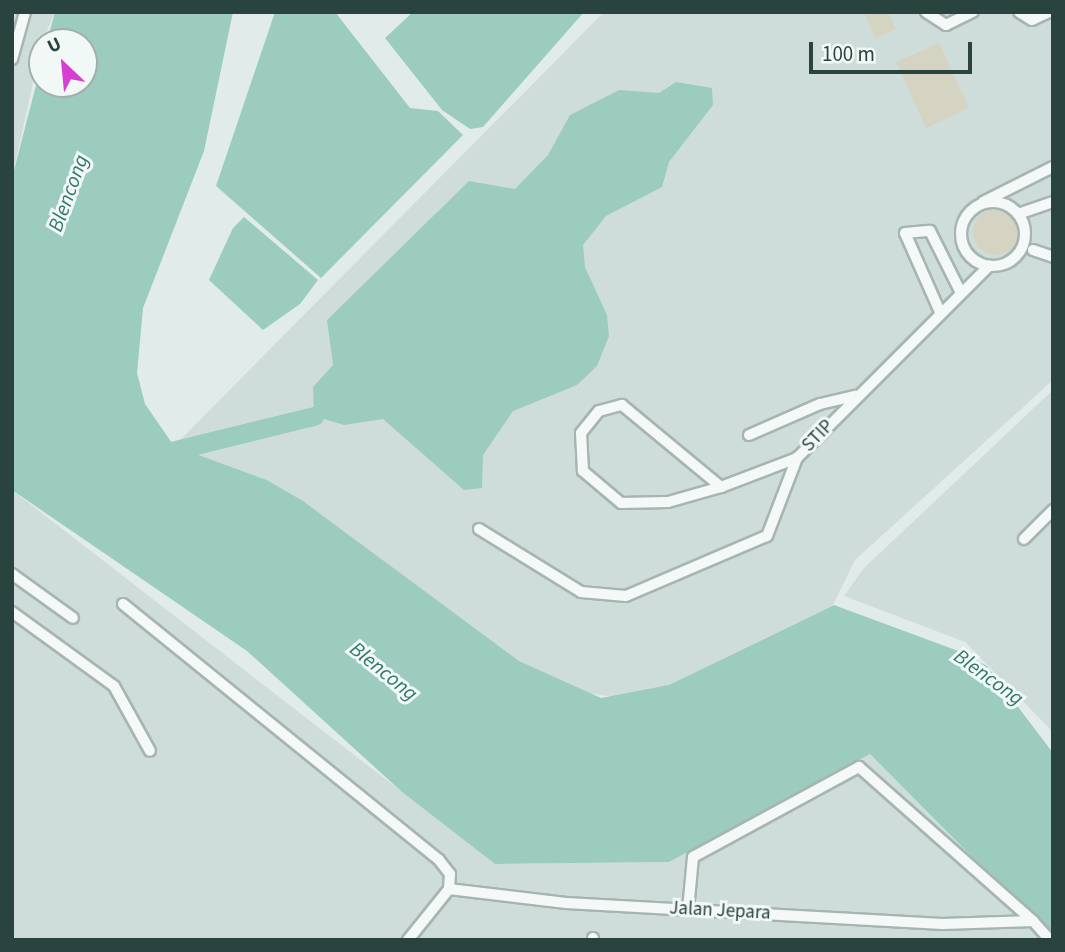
<!DOCTYPE html>
<html>
<head>
<meta charset="utf-8">
<style>
	body { margin:0 }
	#map { position:relative; width:1065px; height:952px; overflow:hidden; background:#e1ebe9; font-family:"Source Sans 3",sans-serif }
	div>[style] { position:absolute }
	[style*='--x'] { left:calc(var(--x)*1px); top:calc(var(--y)*1px); width:calc(var(--w)*1px); rotate:calc(var(--a)*1deg) }
	.built>* { inset:0; background:#cfddda }
	.green>* { inset:0; background:#d5d4c2 }
	.round { border-radius:50% }
	.water>* { inset:0; background:#9bccbe }
	.river>* { height:19px; margin:-9.5px; padding:0 9.5px; transform-origin:9.5px; border-radius:9.5px; background:#9bccbe }
	.roads { filter:drop-shadow(2px 0 #a6b5b3) drop-shadow(-2px 0 #a6b5b3) drop-shadow(0 2px #a6b5b3) drop-shadow(0 -2px #a6b5b3) }
	.minor>* { height:10px; margin:-5px; padding:0 5px; transform-origin:5px; border-radius:5px; background:#f4f9f8 }
	.minor>.ring { margin:-5px; padding:0; box-sizing:content-box; background:none; border:10px solid #f4f9f8; border-radius:50% }
	span { translate:-50% -50%; white-space:nowrap; text-align:center; line-height:1.15; -webkit-text-stroke:6px #f1f8f6; paint-order:stroke }
	.street-label { font-size:19px; color:#29433f }
	.water-label { font-size:21px; color:#317967; font-style:italic }
	.frame { position:absolute; inset:0; border:14px solid #29433f; pointer-events:none }
	.north { position:absolute; left:28px; top:28px; width:70px; height:70px; box-sizing:border-box; background:#f1f8f6; border:2px solid #a1b0ad; border-radius:50%; rotate:334deg; font-size:19px; font-weight:700; line-height:28px; text-align:center; color:#29433f }
	.north::after { content:''; display:block; margin:auto; width:24px; height:32px; background:#d541ce; clip-path:polygon(50% 0,100% 100%,50% 72%,0 100%) }
	.scale { position:absolute; left:809px; top:42px; width:163px; height:32px; box-sizing:border-box; border:4px solid #29433f; border-top:0; padding-left:9px; font-size:21px; line-height:24px; white-space:nowrap; color:#29433f; -webkit-text-stroke:5px #f1f8f6; paint-order:stroke }
</style>
</head>
<body>
<div id="map">
	<div class="built">
		<div style="clip-path:polygon(12px 12px,55px 12px,42px 42px,12px 178px)"></div>
		<div style="clip-path:polygon(604px 12px,1053px 12px,1053px 380px,855px 560px,833px 605px,669px 685px,622px 698px,586px 693px,519px 661px,303px 501px,267px 480px,174px 446px)"></div>
		<div style="clip-path:polygon(1053px 390px,1053px 732px,965px 642px,844px 596px,863px 569px)"></div>
		<div style="clip-path:polygon(12px 490px,495px 864px,669px 862px,870px 754px,1053px 940px,12px 940px)"></div>
	</div>
	<div class="green">
		<div style="clip-path:polygon(864px 12px,888px 12px,896px 29px,875px 38px)"></div>
		<div style="clip-path:polygon(939px 43px,969px 108px,926px 128px,896px 62px)"></div>
		<div class="round" style="left:973px;top:209px;width:46px;height:46px"></div>
	</div>
	<div class="water">
		<div style="clip-path:polygon(55px 12px,233px 12px,204px 151px,143px 308px,137px 373px,145px 404px,174px 446px,267px 480px,303px 501px,519px 661px,601px 698px,669px 685px,834px 605px,961px 652px,987px 666px,1053px 753px,1053px 939px,870px 754px,669px 862px,495px 864px,402px 792px,247px 651px,12px 490px,12px 178px,42px 62px,42px 84px,84px 84px,84px 42px,47px 42px)"></div>
		<div style="clip-path:polygon(275px 12px,335px 12px,410px 108px,438px 111px,463px 135px,321px 278px,216px 186px)"></div>
		<div style="clip-path:polygon(413px 12px,584px 12px,483px 127px,470px 129px,442px 110px,385px 38px)"></div>
		<div style="clip-path:polygon(676px 82px,712px 88px,713px 105px,669px 162px,662px 187px,606px 216px,583px 245px,585px 267px,607px 315px,609px 336px,597px 366px,577px 385px,513px 411px,483px 455px,482px 488px,464px 490px,383px 419px,344px 425px,314px 416px,313px 387px,333px 365px,327px 320px,469px 181px,515px 189px,548px 155px,570px 115px,619px 90px,659px 93px)"></div>
		<div style="clip-path:polygon(244px 217px,318px 280px,300px 304px,263px 330px,209px 280px,233px 228px)"></div>
	</div>
	<div class="river">
		<div style="--x:155;--y:455;--w:164;--a:-13.8"></div>
	</div>
	<div class="roads">
		<div class="minor">
			<div style="--x:926;--y:12;--w:24;--a:33"></div>
			<div style="--x:946;--y:25;--w:30;--a:-26"></div>
			<div style="--x:1019;--y:12;--w:15;--a:32"></div>
			<div style="--x:1032;--y:20;--w:19;--a:-25"></div>
			<div style="--x:12;--y:59;--w:49;--a:-74.5"></div>
			<div style="--x:983;--y:202;--w:78;--a:-26.6"></div>
			<div class="ring" style="left:961px;top:202px;width:54px;height:54px"></div>
			<div style="--x:1018;--y:214;--w:37;--a:-19"></div>
			<div style="--x:1033;--y:250;--w:21;--a:19"></div>
			<div style="--x:940;--y:312;--w:86;--a:-113.9"></div>
			<div style="--x:905;--y:233;--w:25;--a:-5"></div>
			<div style="--x:930;--y:231;--w:69;--a:63.4"></div>
			<div style="--x:749;--y:435;--w:77;--a:-23.6"></div>
			<div style="--x:820;--y:404;--w:37;--a:-13"></div>
			<div style="--x:721;--y:487;--w:55;--a:164.2"></div>
			<div style="--x:668;--y:502;--w:47;--a:178.8"></div>
			<div style="--x:621;--y:503;--w:50;--a:-139.9"></div>
			<div style="--x:583;--y:471;--w:38;--a:-93"></div>
			<div style="--x:581;--y:433;--w:28;--a:-51"></div>
			<div style="--x:599;--y:411;--w:24;--a:-15"></div>
			<div style="--x:622;--y:405;--w:129;--a:39.6"></div>
			<div style="--x:721;--y:487;--w:81;--a:-20.9"></div>
			<div style="--x:797;--y:458;--w:272;--a:-45"></div>
			<div style="--x:479;--y:529;--w:120;--a:31.7"></div>
			<div style="--x:581;--y:592;--w:45;--a:5.1"></div>
			<div style="--x:626;--y:596;--w:153;--a:-23.1"></div>
			<div style="--x:767;--y:536;--w:84;--a:-69"></div>
			<div style="--x:1024;--y:539;--w:41;--a:-45"></div>
			<div style="--x:12;--y:574;--w:75;--a:35.8"></div>
			<div style="--x:123;--y:604;--w:407;--a:39"></div>
			<div style="--x:439;--y:860;--w:18;--a:52"></div>
			<div style="--x:450;--y:874;--w:15;--a:94"></div>
			<div style="--x:12;--y:612;--w:126;--a:36"></div>
			<div style="--x:114;--y:686;--w:74;--a:61"></div>
			<div style="--x:688;--y:910;--w:53;--a:-84.6"></div>
			<div style="--x:693;--y:857;--w:189;--a:-28.5"></div>
			<div style="--x:859;--y:767;--w:232;--a:41.5"></div>
			<div style="--x:593;--y:938;--w:2;--a:90"></div>
			<div style="--x:408;--y:940;--w:65;--a:-51.2"></div>
			<div style="--x:449;--y:889;--w:118;--a:6.8"></div>
			<div style="--x:566;--y:903;--w:377;--a:3.2"></div>
			<div style="--x:942;--y:924;--w:91;--a:-1.9"></div>
			<div style="--x:1033;--y:921;--w:25;--a:48"></div>
		</div>
	</div>
	<div class="street-label">
		<span style="left:818px;top:436px;rotate:-46deg">STIP</span>
		<span style="left:720px;top:911px;rotate:3deg">Jalan Jepara</span>
	</div>
	<div class="water-label">
		<span style="left:68px;top:193px;rotate:-70deg">Blencong</span>
		<span style="left:384px;top:671px;rotate:39deg">Blencong</span>
		<span style="left:989px;top:677px;rotate:36deg">Blencong</span>
	</div>
	<div class="frame"></div>
	<div class="north">U</div>
	<div class="scale">100 m</div>
</div>
</body>
</html>
